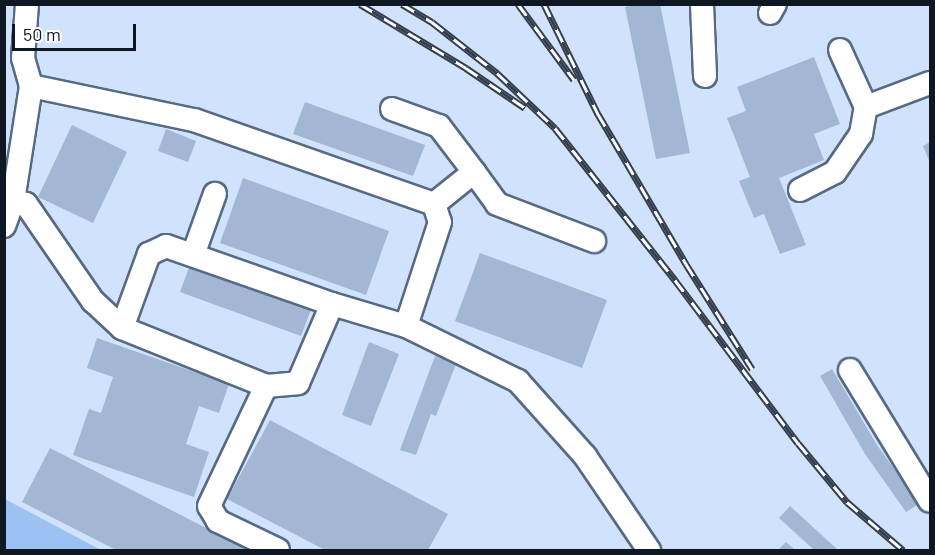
<!DOCTYPE html>
<html>
<head>
<meta charset="utf-8">
<style>
	body { margin:0 }
	#map { position:relative; width:935px; height:555px; overflow:hidden; background:#d1e3fc; font-family:Barlow,sans-serif }
	div>[style] { position:absolute }
	[style*='--x'] { left:calc(var(--x)*1px); top:calc(var(--y)*1px); width:calc(var(--w)*1px); rotate:calc(var(--a)*1deg) }
	.green>* { inset:0; background:#9cc2f3 }
	.building>* { inset:0; background:#a1b7d4 }
	.roads { filter:drop-shadow(2px 0 #566a84) drop-shadow(-2px 0 #566a84) drop-shadow(0 2px #566a84) drop-shadow(0 -2px #566a84) }
	.minor>* { height:22px; margin:-11px; padding:0 11px; transform-origin:11px; border-radius:11px; background:#fff }
	.rail>* { height:7px; margin-top:-3.5px; transform-origin:0; background:repeating-linear-gradient(90deg,#fff 0 14px,#343e4c 0 28px); box-sizing:border-box; border-block:2px solid #343e4c }
	span { translate:-50% -50%; white-space:nowrap; text-align:center; line-height:1.15; -webkit-text-stroke:4.5px #fff; paint-order:stroke }
	.frame { position:absolute; inset:0; border:6px solid #0f1722; pointer-events:none }
	.scale { position:absolute; left:12px; top:24px; width:124px; height:27px; box-sizing:border-box; border:3px solid #0f1722; border-top:0; padding-left:8px; font-size:18px; line-height:21px; white-space:nowrap; color:#0f1722; -webkit-text-stroke:4px #fff; paint-order:stroke }
</style>
</head>
<body>
<div id="map">
	<div class="green">
		<div style="clip-path:polygon(4px 499px,5px 499px,101px 550px,5px 550px)"></div>
	</div>
	<div class="building">
		<div style="clip-path:polygon(638px 4px,660px 4px,690px 153px,656px 159px,625px 7px)"></div>
		<div style="clip-path:polygon(814px 57px,840px 124px,814px 134px,824px 160px,779px 178px,806px 245px,780px 254px,764px 214px,754px 218px,739px 181px,750px 177px,727px 118px,746px 111px,737px 87px)"></div>
		<div style="clip-path:polygon(305px 102px,425px 145px,413px 176px,293px 134px)"></div>
		<div style="clip-path:polygon(72px 125px,127px 152px,93px 223px,38px 197px)"></div>
		<div style="clip-path:polygon(166px 129px,196px 141px,188px 162px,158px 151px)"></div>
		<div style="clip-path:polygon(930px 142px,930px 163px,923px 146px)"></div>
		<div style="clip-path:polygon(243px 178px,389px 231px,366px 295px,220px 243px)"></div>
		<div style="clip-path:polygon(480px 253px,607px 300px,582px 368px,455px 321px)"></div>
		<div style="clip-path:polygon(191px 262px,312px 307px,301px 336px,180px 292px)"></div>
		<div style="clip-path:polygon(97px 338px,229px 384px,219px 413px,199px 406px,186px 444px,209px 452px,194px 497px,73px 455px,89px 409px,101px 413px,113px 377px,87px 368px)"></div>
		<div style="clip-path:polygon(369px 342px,399px 354px,371px 426px,342px 415px)"></div>
		<div style="clip-path:polygon(435px 356px,456px 364px,436px 416px,431px 414px,416px 455px,400px 450px)"></div>
		<div style="clip-path:polygon(832px 369px,877px 445px,919px 504px,906px 512px,865px 454px,820px 376px)"></div>
		<div style="clip-path:polygon(270px 420px,448px 514px,428px 550px,325px 550px,227px 499px)"></div>
		<div style="clip-path:polygon(50px 448px,249px 550px,116px 550px,22px 502px)"></div>
		<div style="clip-path:polygon(790px 506px,838px 550px,814px 550px,779px 518px)"></div>
		<div style="clip-path:polygon(786px 542px,795px 550px,778px 550px)"></div>
	</div>
	<div class="roads">
		<div class="minor">
			<div style="--x:27;--y:4;--w:54;--a:94.2"></div>
			<div style="--x:23;--y:58;--w:29;--a:74"></div>
			<div style="--x:31;--y:86;--w:167;--a:11.8"></div>
			<div style="--x:194;--y:120;--w:254;--a:19.3"></div>
			<div style="--x:434;--y:204;--w:19;--a:72"></div>
			<div style="--x:440;--y:222;--w:109;--a:108.1"></div>
			<div style="--x:702;--y:4;--w:72;--a:87.6"></div>
			<div style="--x:770;--y:13;--w:10;--a:-61"></div>
			<div style="--x:840;--y:50;--w:63;--a:65.5"></div>
			<div style="--x:392;--y:109;--w:50;--a:19.9"></div>
			<div style="--x:439;--y:126;--w:58;--a:52.7"></div>
			<div style="--x:474;--y:172;--w:51;--a:141.3"></div>
			<div style="--x:474;--y:172;--w:39;--a:54"></div>
			<div style="--x:497;--y:204;--w:104;--a:20.9"></div>
			<div style="--x:800;--y:190;--w:39;--a:-27"></div>
			<div style="--x:835;--y:172;--w:46;--a:-55.6"></div>
			<div style="--x:861;--y:134;--w:27;--a:-80"></div>
			<div style="--x:866;--y:107;--w:68;--a:-20.6"></div>
			<div style="--x:13;--y:201;--w:13;--a:13"></div>
			<div style="--x:26;--y:204;--w:118;--a:55.4"></div>
			<div style="--x:93;--y:301;--w:40;--a:43"></div>
			<div style="--x:122;--y:328;--w:155;--a:21.9"></div>
			<div style="--x:4;--y:226;--w:27;--a:-70"></div>
			<div style="--x:13;--y:201;--w:116;--a:-81.1"></div>
			<div style="--x:193;--y:255;--w:65;--a:-70.2"></div>
			<div style="--x:122;--y:328;--w:79;--a:-70"></div>
			<div style="--x:149;--y:254;--w:19;--a:-25"></div>
			<div style="--x:166;--y:246;--w:176;--a:19.3"></div>
			<div style="--x:850;--y:370;--w:153;--a:58.6"></div>
			<div style="--x:278;--y:550;--w:67;--a:-154.2"></div>
			<div style="--x:218;--y:521;--w:17;--a:-121"></div>
			<div style="--x:209;--y:506;--w:133;--a:-64.6"></div>
			<div style="--x:266;--y:386;--w:32;--a:-5"></div>
			<div style="--x:298;--y:383;--w:86;--a:-66.7"></div>
			<div style="--x:332;--y:304;--w:77;--a:16.6"></div>
			<div style="--x:406;--y:326;--w:125;--a:26.2"></div>
			<div style="--x:518;--y:381;--w:101;--a:48.2"></div>
			<div style="--x:585;--y:456;--w:114;--a:55.8"></div>
		</div>
	</div>
	<div class="rail">
		<div style="--x:360;--y:4;--w:124;--a:31.1"></div>
		<div style="--x:466;--y:68;--w:71;--a:34.1"></div>
		<div style="--x:402;--y:4;--w:35;--a:31"></div>
		<div style="--x:432;--y:22;--w:83;--a:38.1"></div>
		<div style="--x:497;--y:73;--w:80;--a:43.5"></div>
		<div style="--x:555;--y:128;--w:194;--a:51.7"></div>
		<div style="--x:675;--y:280;--w:204;--a:53"></div>
		<div style="--x:798;--y:443;--w:77;--a:50.3"></div>
		<div style="--x:847;--y:502;--w:74;--a:40.6"></div>
		<div style="--x:518;--y:4;--w:94;--a:53.6"></div>
		<div style="--x:544;--y:4;--w:123;--a:63.9"></div>
		<div style="--x:598;--y:114;--w:174;--a:59.6"></div>
		<div style="--x:686;--y:264;--w:124;--a:57.8"></div>
	</div>
	<div class="frame"></div>
	<div class="scale">50 m</div>
</div>
</body>
</html>
